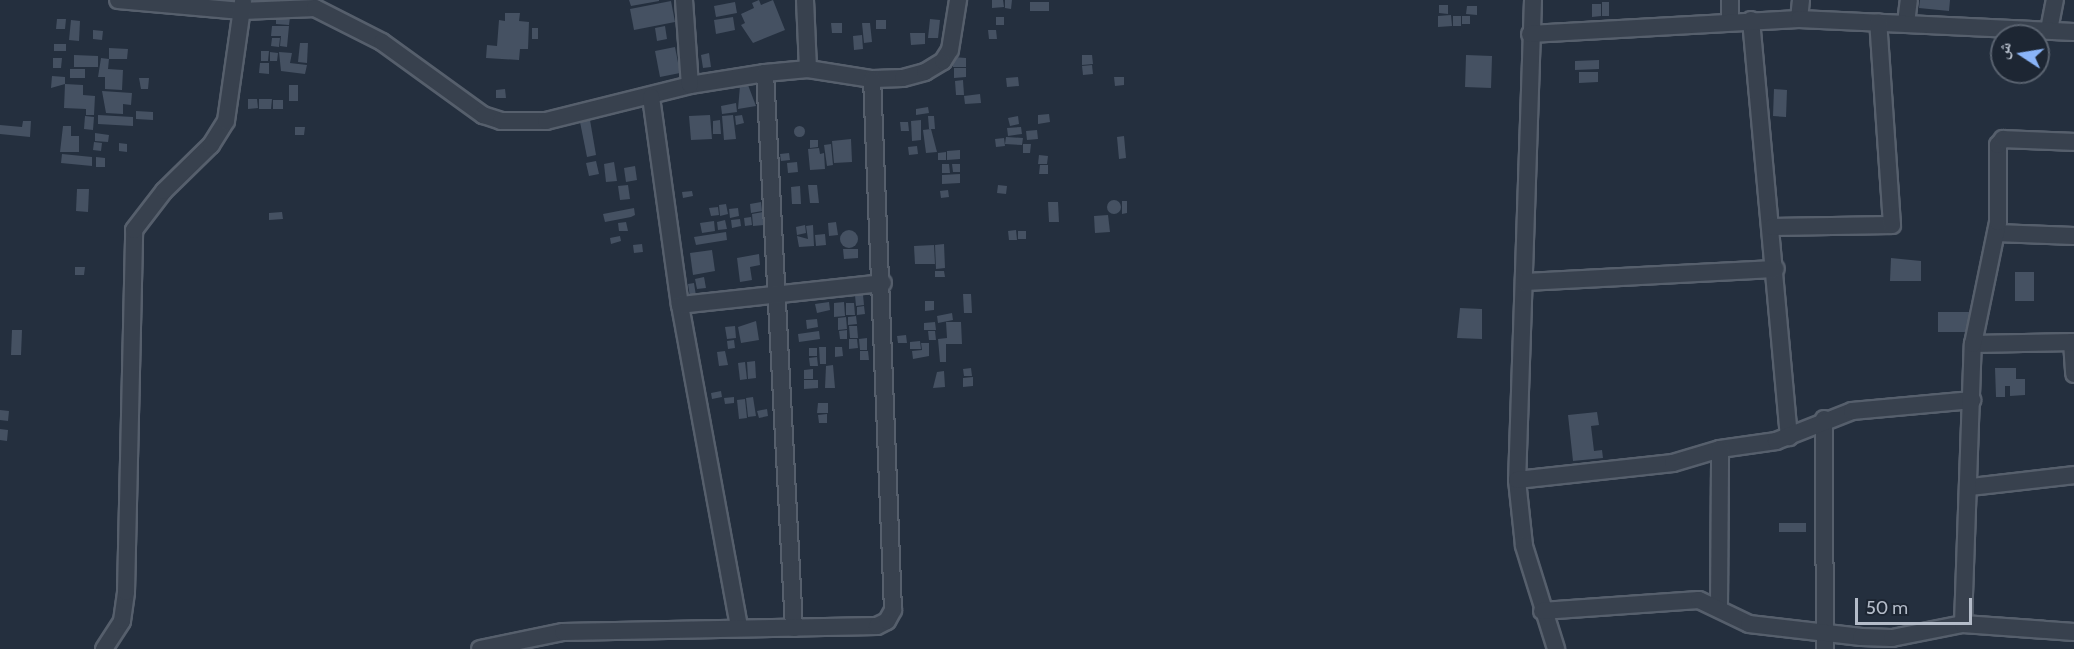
<!DOCTYPE html>
<html>
<head>
<meta charset="utf-8">
<style>
	body { margin:0 }
	#map { position:relative; width:2074px; height:649px; overflow:hidden; background:#242f3e; font-family:Cabin,"Noto Naskh Arabic",sans-serif }
	div>[style] { position:absolute }
	[style*='--x'] { left:calc(var(--x)*1px); top:calc(var(--y)*1px); width:calc(var(--w)*1px); rotate:calc(var(--a)*1deg) }
	.building>* { inset:0; background:#455162 }
	.round { border-radius:50% }
	.roads { filter:drop-shadow(2px 0 #565f6c) drop-shadow(-2px 0 #565f6c) drop-shadow(0 2px #565f6c) drop-shadow(0 -2px #565f6c) }
	.minor>* { height:16px; margin:-8px; padding:0 8px; transform-origin:8px; border-radius:8px; background:#38414e }
	span { translate:-50% -50%; white-space:nowrap; text-align:center; line-height:1.15; -webkit-text-stroke:4.5px #1d2633; paint-order:stroke }
	.north { position:absolute; left:1990px; top:24px; width:60px; height:60px; box-sizing:border-box; background:#1d2633; border:2px solid #59626f; border-radius:50%; rotate:282deg; font-size:16px; font-weight:700; line-height:24px; text-align:center; color:#b4bcc9 }
	.north::after { content:''; display:block; margin:auto; width:21px; height:27px; background:#8ab4f8; clip-path:polygon(50% 0,100% 100%,50% 72%,0 100%) }
	.scale { position:absolute; left:1855px; top:598px; width:117px; height:27px; box-sizing:border-box; border:3px solid #b4bcc9; border-top:0; padding-left:8px; font-size:18px; line-height:21px; white-space:nowrap; color:#b4bcc9; -webkit-text-stroke:4px #1d2633; paint-order:stroke }
</style>
</head>
<body>
<div id="map">
	<div class="building">
		<div style="clip-path:polygon(629px 0,659px 0,659px 1px,631px 6px)"></div>
		<div style="clip-path:polygon(759px 0,761px 5px,773px 0,785px 30px,753px 43px,741px 25px,745px 23px,741px 14px,754px 8px,752px 3px)"></div>
		<div style="clip-path:polygon(992px 0,1003px 0,1004px 7px,992px 8px)"></div>
		<div style="clip-path:polygon(1005px 0,1012px 0,1011px 9px,1005px 8px)"></div>
		<div style="clip-path:polygon(1920px 0,1950px 0,1949px 11px,1919px 8px)"></div>
		<div style="clip-path:polygon(671px 1px,675px 22px,634px 30px,630px 9px)"></div>
		<div style="clip-path:polygon(735px 2px,737px 13px,716px 17px,714px 6px)"></div>
		<div style="clip-path:polygon(1030px 2px,1049px 2px,1049px 11px,1030px 11px)"></div>
		<div style="clip-path:polygon(1602px 2px,1609px 2px,1609px 16px,1602px 16px)"></div>
		<div style="clip-path:polygon(1592px 4px,1601px 4px,1601px 16px,1592px 17px)"></div>
		<div style="clip-path:polygon(1439px 5px,1448px 5px,1448px 14px,1439px 13px)"></div>
		<div style="clip-path:polygon(1467px 6px,1477px 6px,1477px 15px,1466px 14px)"></div>
		<div style="clip-path:polygon(505px 13px,520px 13px,519px 21px,529px 22px,528px 49px,520px 49px,519px 60px,486px 58px,487px 45px,497px 46px,499px 20px,505px 21px)"></div>
		<div style="clip-path:polygon(1451px 15px,1452px 26px,1438px 27px,1438px 16px)"></div>
		<div style="clip-path:polygon(276px 16px,290px 17px,289px 25px,276px 24px)"></div>
		<div style="clip-path:polygon(1453px 16px,1461px 16px,1461px 26px,1453px 26px)"></div>
		<div style="clip-path:polygon(1462px 16px,1470px 16px,1470px 24px,1462px 24px)"></div>
		<div style="clip-path:polygon(733px 17px,735px 30px,716px 34px,714px 20px)"></div>
		<div style="clip-path:polygon(996px 17px,1004px 17px,1004px 25px,996px 25px)"></div>
		<div style="clip-path:polygon(57px 19px,66px 19px,65px 29px,56px 29px)"></div>
		<div style="clip-path:polygon(930px 19px,940px 20px,938px 38px,928px 38px)"></div>
		<div style="clip-path:polygon(71px 20px,80px 21px,79px 41px,69px 40px)"></div>
		<div style="clip-path:polygon(876px 20px,886px 20px,886px 29px,876px 29px)"></div>
		<div style="clip-path:polygon(831px 23px,842px 23px,842px 33px,832px 33px)"></div>
		<div style="clip-path:polygon(862px 23px,870px 23px,872px 42px,864px 43px)"></div>
		<div style="clip-path:polygon(272px 26px,289px 26px,287px 47px,280px 46px,281px 36px,271px 36px)"></div>
		<div style="clip-path:polygon(665px 26px,667px 39px,657px 41px,655px 28px)"></div>
		<div style="clip-path:polygon(532px 28px,538px 28px,538px 39px,532px 39px)"></div>
		<div style="clip-path:polygon(93px 30px,103px 31px,102px 40px,93px 39px)"></div>
		<div style="clip-path:polygon(988px 30px,996px 30px,997px 39px,989px 39px)"></div>
		<div style="clip-path:polygon(910px 33px,925px 33px,925px 44px,911px 45px)"></div>
		<div style="clip-path:polygon(862px 35px,863px 49px,854px 50px,853px 36px)"></div>
		<div style="clip-path:polygon(272px 38px,280px 38px,279px 47px,271px 46px)"></div>
		<div style="clip-path:polygon(300px 43px,308px 43px,307px 63px,298px 62px)"></div>
		<div style="clip-path:polygon(54px 44px,66px 44px,66px 51px,54px 51px)"></div>
		<div style="clip-path:polygon(675px 47px,680px 73px,660px 77px,655px 51px)"></div>
		<div style="clip-path:polygon(109px 48px,128px 49px,127px 59px,109px 59px)"></div>
		<div style="clip-path:polygon(261px 51px,269px 51px,268px 61px,261px 61px)"></div>
		<div style="clip-path:polygon(270px 52px,278px 53px,277px 61px,270px 61px)"></div>
		<div style="clip-path:polygon(279px 52px,292px 53px,290px 63px,307px 65px,305px 74px,281px 71px)"></div>
		<div style="clip-path:polygon(709px 53px,711px 67px,703px 68px,701px 55px)"></div>
		<div style="clip-path:polygon(74px 55px,98px 56px,98px 67px,74px 67px)"></div>
		<div style="clip-path:polygon(1082px 55px,1092px 55px,1093px 64px,1082px 65px)"></div>
		<div style="clip-path:polygon(1466px 55px,1492px 56px,1491px 88px,1465px 87px)"></div>
		<div style="clip-path:polygon(953px 57px,966px 58px,966px 67px,953px 67px)"></div>
		<div style="clip-path:polygon(53px 58px,62px 58px,61px 68px,53px 68px)"></div>
		<div style="clip-path:polygon(101px 58px,109px 59px,108px 69px,123px 70px,122px 90px,105px 89px,105px 77px,98px 77px)"></div>
		<div style="clip-path:polygon(1599px 60px,1599px 69px,1575px 70px,1575px 61px)"></div>
		<div style="clip-path:polygon(260px 63px,269px 63px,269px 74px,259px 73px)"></div>
		<div style="clip-path:polygon(1092px 65px,1093px 74px,1083px 75px,1082px 66px)"></div>
		<div style="clip-path:polygon(954px 68px,966px 68px,966px 77px,954px 78px)"></div>
		<div style="clip-path:polygon(70px 69px,85px 69px,85px 78px,70px 78px)"></div>
		<div style="clip-path:polygon(1579px 72px,1598px 72px,1598px 82px,1579px 83px)"></div>
		<div style="clip-path:polygon(52px 76px,65px 77px,65px 84px,51px 88px)"></div>
		<div style="clip-path:polygon(1018px 77px,1019px 86px,1007px 87px,1006px 78px)"></div>
		<div style="clip-path:polygon(1114px 77px,1124px 77px,1124px 85px,1115px 86px)"></div>
		<div style="clip-path:polygon(139px 78px,149px 78px,148px 89px,141px 89px)"></div>
		<div style="clip-path:polygon(963px 80px,964px 95px,956px 95px,955px 81px)"></div>
		<div style="clip-path:polygon(65px 84px,83px 85px,83px 95px,95px 96px,94px 115px,86px 115px,86px 109px,64px 108px)"></div>
		<div style="clip-path:polygon(289px 85px,298px 85px,298px 101px,289px 101px)"></div>
		<div style="clip-path:polygon(748px 85px,756px 106px,738px 109px,740px 86px)"></div>
		<div style="clip-path:polygon(505px 89px,506px 98px,496px 98px,496px 90px)"></div>
		<div style="clip-path:polygon(1774px 89px,1787px 90px,1786px 117px,1773px 116px)"></div>
		<div style="clip-path:polygon(102px 91px,132px 93px,131px 105px,123px 104px,123px 114px,106px 113px)"></div>
		<div style="clip-path:polygon(980px 94px,981px 103px,965px 104px,964px 96px)"></div>
		<div style="clip-path:polygon(248px 99px,257px 99px,258px 108px,248px 109px)"></div>
		<div style="clip-path:polygon(259px 99px,272px 99px,271px 109px,259px 109px)"></div>
		<div style="clip-path:polygon(273px 100px,283px 100px,283px 109px,273px 109px)"></div>
		<div style="clip-path:polygon(736px 103px,737px 112px,722px 114px,721px 106px)"></div>
		<div style="clip-path:polygon(928px 107px,929px 113px,916px 115px,916px 109px)"></div>
		<div style="clip-path:polygon(136px 111px,153px 112px,153px 120px,136px 119px)"></div>
		<div style="clip-path:polygon(1049px 114px,1050px 122px,1038px 124px,1038px 115px)"></div>
		<div style="clip-path:polygon(98px 115px,133px 117px,133px 126px,98px 124px)"></div>
		<div style="clip-path:polygon(710px 115px,712px 139px,691px 140px,689px 116px)"></div>
		<div style="clip-path:polygon(733px 115px,736px 139px,724px 140px,722px 116px)"></div>
		<div style="clip-path:polygon(742px 115px,744px 123px,736px 125px,735px 116px)"></div>
		<div style="clip-path:polygon(85px 116px,94px 117px,93px 130px,84px 129px)"></div>
		<div style="clip-path:polygon(928px 116px,934px 116px,935px 129px,929px 129px)"></div>
		<div style="clip-path:polygon(1018px 116px,1019px 124px,1010px 126px,1008px 118px)"></div>
		<div style="clip-path:polygon(590px 120px,596px 155px,587px 157px,580px 122px)"></div>
		<div style="clip-path:polygon(720px 120px,721px 134px,713px 134px,713px 121px)"></div>
		<div style="clip-path:polygon(921px 120px,921px 140px,912px 141px,911px 121px)"></div>
		<div style="clip-path:polygon(23px 121px,31px 121px,30px 137px,0 134px,0 125px,22px 127px)"></div>
		<div style="clip-path:polygon(900px 122px,908px 122px,909px 131px,901px 131px)"></div>
		<div class="round" style="left:793.5px;top:125.5px;width:11px;height:11px"></div>
		<div style="clip-path:polygon(63px 126px,71px 126px,71px 136px,79px 136px,79px 152px,60px 152px)"></div>
		<div style="clip-path:polygon(295px 127px,305px 127px,304px 135px,295px 135px)"></div>
		<div style="clip-path:polygon(1021px 127px,1022px 134px,1008px 136px,1007px 128px)"></div>
		<div style="clip-path:polygon(931px 129px,937px 152px,926px 153px,923px 130px)"></div>
		<div style="clip-path:polygon(1037px 130px,1038px 139px,1027px 140px,1026px 131px)"></div>
		<div style="clip-path:polygon(95px 133px,109px 135px,108px 142px,95px 141px)"></div>
		<div style="clip-path:polygon(1124px 136px,1126px 158px,1119px 159px,1117px 137px)"></div>
		<div style="clip-path:polygon(1006px 137px,1023px 138px,1022px 145px,1005px 144px)"></div>
		<div style="clip-path:polygon(1004px 138px,1005px 146px,996px 147px,995px 139px)"></div>
		<div style="clip-path:polygon(851px 139px,852px 162px,834px 163px,832px 141px)"></div>
		<div style="clip-path:polygon(810px 140px,818px 140px,818px 147px,810px 148px)"></div>
		<div style="clip-path:polygon(94px 142px,102px 143px,101px 151px,93px 150px)"></div>
		<div style="clip-path:polygon(119px 143px,127px 144px,127px 152px,119px 151px)"></div>
		<div style="clip-path:polygon(831px 144px,833px 165px,827px 166px,824px 145px)"></div>
		<div style="clip-path:polygon(1023px 144px,1031px 144px,1030px 153px,1023px 153px)"></div>
		<div style="clip-path:polygon(917px 146px,918px 154px,909px 155px,908px 147px)"></div>
		<div style="clip-path:polygon(819px 148px,820px 154px,824px 153px,825px 169px,810px 170px,808px 149px)"></div>
		<div style="clip-path:polygon(960px 150px,960px 159px,947px 160px,947px 151px)"></div>
		<div style="clip-path:polygon(946px 152px,946px 160px,938px 160px,938px 153px)"></div>
		<div style="clip-path:polygon(789px 153px,790px 160px,781px 161px,780px 154px)"></div>
		<div style="clip-path:polygon(62px 154px,92px 157px,92px 166px,61px 163px)"></div>
		<div style="clip-path:polygon(1039px 155px,1048px 156px,1047px 164px,1038px 164px)"></div>
		<div style="clip-path:polygon(96px 157px,105px 158px,105px 167px,96px 167px)"></div>
		<div style="clip-path:polygon(596px 161px,599px 174px,589px 176px,586px 163px)"></div>
		<div style="clip-path:polygon(614px 162px,617px 181px,606px 182px,604px 164px)"></div>
		<div style="clip-path:polygon(797px 162px,798px 172px,788px 173px,787px 163px)"></div>
		<div style="clip-path:polygon(942px 164px,949px 164px,950px 173px,942px 173px)"></div>
		<div style="clip-path:polygon(952px 164px,960px 164px,960px 172px,953px 172px)"></div>
		<div style="clip-path:polygon(1040px 165px,1048px 165px,1048px 174px,1039px 174px)"></div>
		<div style="clip-path:polygon(635px 166px,637px 180px,626px 182px,624px 168px)"></div>
		<div style="clip-path:polygon(960px 174px,960px 183px,942px 184px,942px 175px)"></div>
		<div style="clip-path:polygon(628px 185px,630px 199px,620px 200px,618px 186px)"></div>
		<div style="clip-path:polygon(808px 185px,817px 185px,819px 203px,810px 203px)"></div>
		<div style="clip-path:polygon(998px 185px,1007px 186px,1006px 194px,997px 193px)"></div>
		<div style="clip-path:polygon(800px 186px,801px 204px,792px 204px,791px 187px)"></div>
		<div style="clip-path:polygon(77px 189px,89px 189px,88px 212px,76px 211px)"></div>
		<div style="clip-path:polygon(948px 190px,949px 197px,941px 198px,940px 191px)"></div>
		<div style="clip-path:polygon(692px 191px,693px 196px,683px 198px,682px 192px)"></div>
		<div class="round" style="left:1107px;top:200px;width:14px;height:14px"></div>
		<div style="clip-path:polygon(1122px 201px,1127px 201px,1127px 213px,1122px 214px)"></div>
		<div style="clip-path:polygon(761px 202px,762px 211px,751px 213px,750px 204px)"></div>
		<div style="clip-path:polygon(1048px 202px,1058px 202px,1059px 222px,1049px 222px)"></div>
		<div style="clip-path:polygon(726px 204px,728px 214px,720px 216px,719px 205px)"></div>
		<div style="clip-path:polygon(718px 207px,719px 215px,711px 216px,709px 208px)"></div>
		<div style="clip-path:polygon(634px 208px,635px 215px,631px 217px,605px 222px,603px 214px)"></div>
		<div style="clip-path:polygon(738px 208px,739px 216px,730px 218px,729px 209px)"></div>
		<div style="clip-path:polygon(282px 212px,283px 219px,269px 220px,269px 213px)"></div>
		<div style="clip-path:polygon(763px 212px,765px 225px,753px 226px,752px 214px)"></div>
		<div style="clip-path:polygon(1108px 215px,1110px 232px,1095px 233px,1094px 216px)"></div>
		<div style="clip-path:polygon(751px 217px,752px 225px,745px 226px,744px 218px)"></div>
		<div style="clip-path:polygon(740px 219px,741px 226px,732px 228px,731px 220px)"></div>
		<div style="clip-path:polygon(725px 220px,727px 229px,718px 230px,717px 222px)"></div>
		<div style="clip-path:polygon(714px 221px,715px 231px,702px 233px,700px 223px)"></div>
		<div style="clip-path:polygon(626px 222px,628px 231px,619px 231px,618px 223px)"></div>
		<div style="clip-path:polygon(836px 222px,838px 235px,829px 236px,828px 223px)"></div>
		<div style="clip-path:polygon(805px 225px,806px 233px,797px 235px,796px 227px)"></div>
		<div style="clip-path:polygon(813px 225px,814px 246px,799px 247px,797px 236px,808px 239px,806px 226px)"></div>
		<div class="round" style="left:840px;top:230px;width:18px;height:18px"></div>
		<div style="clip-path:polygon(1016px 230px,1017px 240px,1009px 240px,1008px 231px)"></div>
		<div style="clip-path:polygon(1018px 231px,1026px 231px,1026px 239px,1018px 239px)"></div>
		<div style="clip-path:polygon(726px 232px,727px 240px,696px 245px,694px 237px)"></div>
		<div style="clip-path:polygon(825px 234px,826px 245px,816px 246px,815px 235px)"></div>
		<div style="clip-path:polygon(620px 236px,621px 241px,611px 244px,610px 238px)"></div>
		<div style="clip-path:polygon(642px 244px,643px 252px,634px 253px,633px 245px)"></div>
		<div style="clip-path:polygon(944px 244px,945px 268px,936px 269px,935px 245px)"></div>
		<div style="clip-path:polygon(934px 245px,935px 264px,915px 264px,914px 246px)"></div>
		<div style="clip-path:polygon(843px 249px,858px 249px,858px 258px,844px 259px)"></div>
		<div style="clip-path:polygon(712px 250px,715px 271px,693px 275px,690px 253px)"></div>
		<div style="clip-path:polygon(759px 254px,760px 265px,750px 267px,752px 280px,740px 282px,737px 258px)"></div>
		<div style="clip-path:polygon(1891px 258px,1921px 261px,1921px 281px,1890px 281px)"></div>
		<div style="clip-path:polygon(75px 267px,85px 267px,84px 275px,75px 275px)"></div>
		<div style="clip-path:polygon(935px 271px,944px 271px,945px 277px,935px 277px)"></div>
		<div style="clip-path:polygon(2015px 272px,2034px 272px,2034px 301px,2015px 301px)"></div>
		<div style="clip-path:polygon(704px 277px,706px 288px,697px 289px,695px 279px)"></div>
		<div style="clip-path:polygon(694px 283px,696px 296px,690px 297px,688px 284px)"></div>
		<div style="clip-path:polygon(963px 294px,971px 294px,972px 313px,964px 313px)"></div>
		<div style="clip-path:polygon(855px 295px,863px 295px,864px 305px,856px 306px)"></div>
		<div style="clip-path:polygon(925px 301px,934px 301px,934px 310px,925px 311px)"></div>
		<div style="clip-path:polygon(829px 302px,830px 310px,817px 313px,815px 304px)"></div>
		<div style="clip-path:polygon(844px 302px,845px 316px,834px 317px,834px 303px)"></div>
		<div style="clip-path:polygon(846px 303px,854px 303px,855px 315px,846px 315px)"></div>
		<div style="clip-path:polygon(864px 306px,865px 314px,857px 315px,857px 307px)"></div>
		<div style="clip-path:polygon(1460px 308px,1482px 309px,1482px 339px,1457px 338px)"></div>
		<div style="clip-path:polygon(1938px 312px,1970px 312px,1969px 332px,1938px 332px)"></div>
		<div style="clip-path:polygon(952px 313px,953px 320px,938px 323px,937px 316px)"></div>
		<div style="clip-path:polygon(856px 316px,857px 324px,848px 325px,848px 317px)"></div>
		<div style="clip-path:polygon(846px 317px,847px 329px,838px 330px,838px 318px)"></div>
		<div style="clip-path:polygon(817px 319px,818px 327px,807px 329px,806px 320px)"></div>
		<div style="clip-path:polygon(756px 321px,759px 340px,741px 343px,738px 327px)"></div>
		<div style="clip-path:polygon(935px 322px,936px 330px,924px 330px,924px 323px)"></div>
		<div style="clip-path:polygon(946px 322px,961px 322px,962px 344px,946px 344px,946px 362px,940px 362px,938px 339px,947px 338px)"></div>
		<div style="clip-path:polygon(735px 326px,736px 338px,727px 339px,725px 327px)"></div>
		<div style="clip-path:polygon(849px 326px,857px 326px,858px 338px,850px 338px)"></div>
		<div style="clip-path:polygon(12px 330px,22px 330px,21px 355px,11px 355px)"></div>
		<div style="clip-path:polygon(847px 330px,847px 339px,840px 339px,839px 331px)"></div>
		<div style="clip-path:polygon(819px 331px,820px 339px,799px 342px,798px 334px)"></div>
		<div style="clip-path:polygon(928px 331px,935px 331px,936px 340px,929px 340px)"></div>
		<div style="clip-path:polygon(906px 335px,907px 343px,898px 343px,897px 336px)"></div>
		<div style="clip-path:polygon(867px 338px,867px 350px,860px 350px,859px 339px)"></div>
		<div style="clip-path:polygon(849px 339px,857px 339px,858px 348px,849px 349px)"></div>
		<div style="clip-path:polygon(734px 340px,735px 348px,728px 349px,727px 341px)"></div>
		<div style="clip-path:polygon(920px 341px,921px 349px,910px 349px,910px 342px)"></div>
		<div style="clip-path:polygon(921px 343px,929px 343px,929px 356px,913px 359px,912px 351px,922px 350px)"></div>
		<div style="clip-path:polygon(819px 347px,826px 347px,826px 364px,820px 364px)"></div>
		<div style="clip-path:polygon(835px 347px,842px 347px,843px 356px,835px 357px)"></div>
		<div style="clip-path:polygon(809px 348px,817px 348px,817px 356px,809px 356px)"></div>
		<div style="clip-path:polygon(725px 351px,728px 365px,719px 366px,717px 352px)"></div>
		<div style="clip-path:polygon(860px 351px,868px 351px,869px 360px,860px 360px)"></div>
		<div style="clip-path:polygon(817px 357px,818px 366px,810px 366px,809px 358px)"></div>
		<div style="clip-path:polygon(755px 361px,756px 378px,748px 379px,747px 362px)"></div>
		<div style="clip-path:polygon(745px 362px,747px 379px,740px 380px,738px 363px)"></div>
		<div style="clip-path:polygon(833px 365px,835px 388px,825px 388px,826px 366px)"></div>
		<div style="clip-path:polygon(971px 368px,972px 376px,964px 376px,963px 369px)"></div>
		<div style="clip-path:polygon(1995px 368px,2016px 368px,2016px 379px,2025px 379px,2025px 395px,2010px 396px,2010px 386px,2005px 386px,2005px 397px,1996px 397px)"></div>
		<div style="clip-path:polygon(813px 369px,813px 379px,804px 379px,804px 370px)"></div>
		<div style="clip-path:polygon(944px 371px,945px 387px,933px 388px,937px 372px)"></div>
		<div style="clip-path:polygon(973px 377px,973px 386px,963px 387px,963px 378px)"></div>
		<div style="clip-path:polygon(804px 380px,818px 380px,818px 388px,804px 389px)"></div>
		<div style="clip-path:polygon(721px 391px,722px 397px,712px 399px,711px 393px)"></div>
		<div style="clip-path:polygon(734px 397px,734px 403px,725px 404px,724px 398px)"></div>
		<div style="clip-path:polygon(753px 397px,756px 416px,748px 417px,746px 398px)"></div>
		<div style="clip-path:polygon(745px 399px,747px 418px,739px 419px,737px 400px)"></div>
		<div style="clip-path:polygon(818px 403px,828px 403px,828px 413px,817px 413px)"></div>
		<div style="clip-path:polygon(767px 409px,768px 416px,759px 418px,757px 411px)"></div>
		<div style="clip-path:polygon(0 410px,9px 411px,8px 421px,0 420px)"></div>
		<div style="clip-path:polygon(1597px 412px,1599px 425px,1591px 426px,1594px 451px,1602px 450px,1603px 458px,1573px 461px,1568px 415px)"></div>
		<div style="clip-path:polygon(827px 414px,827px 423px,819px 423px,818px 415px)"></div>
		<div style="clip-path:polygon(0 429px,8px 430px,7px 441px,0 440px)"></div>
		<div style="clip-path:polygon(1779px 523px,1806px 523px,1806px 532px,1779px 532px)"></div>
	</div>
	<div class="roads">
		<div class="minor">
			<div style="--x:118;--y:0;--w:124;--a:5.1"></div>
			<div style="--x:242;--y:11;--w:73;--a:-2.4"></div>
			<div style="--x:315;--y:8;--w:75;--a:26.9"></div>
			<div style="--x:382;--y:42;--w:125;--a:35.9"></div>
			<div style="--x:483;--y:115;--w:19;--a:18"></div>
			<div style="--x:501;--y:121;--w:45;--a:0"></div>
			<div style="--x:546;--y:121;--w:148;--a:-14"></div>
			<div style="--x:690;--y:85;--w:76;--a:-9.1"></div>
			<div style="--x:765;--y:73;--w:43;--a:-5.3"></div>
			<div style="--x:808;--y:69;--w:65;--a:8.9"></div>
			<div style="--x:872;--y:79;--w:31;--a:-2"></div>
			<div style="--x:903;--y:78;--w:23;--a:-15"></div>
			<div style="--x:925;--y:72;--w:21;--a:-31"></div>
			<div style="--x:943;--y:61;--w:13;--a:-58"></div>
			<div style="--x:950;--y:50;--w:51;--a:-80.9"></div>
			<div style="--x:684;--y:0;--w:85;--a:86"></div>
			<div style="--x:805;--y:0;--w:69;--a:87.5"></div>
			<div style="--x:1533;--y:0;--w:480;--a:91.9"></div>
			<div style="--x:1517;--y:480;--w:66;--a:83.9"></div>
			<div style="--x:1524;--y:546;--w:108;--a:72.7"></div>
			<div style="--x:1799;--y:19;--w:19;--a:-84"></div>
			<div style="--x:1751;--y:20;--w:419;--a:84.8"></div>
			<div style="--x:1730;--y:22;--w:22;--a:-90"></div>
			<div style="--x:1906;--y:23;--w:23;--a:-83"></div>
			<div style="--x:2049;--y:30;--w:31;--a:-79"></div>
			<div style="--x:1530;--y:34;--w:269;--a:-3.2"></div>
			<div style="--x:1799;--y:19;--w:275;--a:2.7"></div>
			<div style="--x:765;--y:73;--w:556;--a:87.01"></div>
			<div style="--x:651;--y:97;--w:210;--a:82.1"></div>
			<div style="--x:680;--y:305;--w:328;--a:79.6"></div>
			<div style="--x:1772;--y:227;--w:120;--a:-1"></div>
			<div style="--x:1892;--y:225;--w:203;--a:-93.9"></div>
			<div style="--x:1996;--y:233;--w:78;--a:2.2"></div>
			<div style="--x:1524;--y:282;--w:252;--a:-3"></div>
			<div style="--x:680;--y:305;--w:204;--a:-6.2"></div>
			<div style="--x:2072;--y:342;--w:32;--a:86"></div>
			<div style="--x:1973;--y:344;--w:101;--a:-1.1"></div>
			<div style="--x:1824;--y:419;--w:230;--a:89.8"></div>
			<div style="--x:1517;--y:480;--w:157;--a:-6.2"></div>
			<div style="--x:1673;--y:463;--w:49;--a:-16.6"></div>
			<div style="--x:1720;--y:449;--w:57;--a:-8.1"></div>
			<div style="--x:1776;--y:441;--w:82;--a:-21.5"></div>
			<div style="--x:1852;--y:411;--w:121;--a:-5.2"></div>
			<div style="--x:1971;--y:487;--w:104;--a:-6.6"></div>
			<div style="--x:1719;--y:608;--w:159;--a:-89.6"></div>
			<div style="--x:1542;--y:611;--w:157;--a:-4"></div>
			<div style="--x:1699;--y:600;--w:55;--a:25.6"></div>
			<div style="--x:1749;--y:624;--w:113;--a:6.6"></div>
			<div style="--x:1861;--y:637;--w:31;--a:2"></div>
			<div style="--x:1892;--y:638;--w:72;--a:-11.2"></div>
			<div style="--x:1963;--y:624;--w:111;--a:4.1"></div>
			<div style="--x:1963;--y:624;--w:280;--a:-88"></div>
			<div style="--x:1973;--y:344;--w:125;--a:-78.4"></div>
			<div style="--x:1998;--y:222;--w:77;--a:-90"></div>
			<div style="--x:1998;--y:145;--w:8;--a:-50"></div>
			<div style="--x:2003;--y:139;--w:71;--a:2.4"></div>
			<div style="--x:104;--y:649;--w:33;--a:-57"></div>
			<div style="--x:122;--y:621;--w:29;--a:-82"></div>
			<div style="--x:126;--y:592;--w:362;--a:-88.7"></div>
			<div style="--x:134;--y:230;--w:49;--a:-52.4"></div>
			<div style="--x:164;--y:191;--w:66;--a:-44.4"></div>
			<div style="--x:211;--y:145;--w:28;--a:-58"></div>
			<div style="--x:226;--y:121;--w:121;--a:-81.9"></div>
			<div style="--x:480;--y:649;--w:85;--a:-11.6"></div>
			<div style="--x:563;--y:632;--w:314;--a:-1.1"></div>
			<div style="--x:877;--y:626;--w:11;--a:-27"></div>
			<div style="--x:887;--y:621;--w:13;--a:-61"></div>
			<div style="--x:893;--y:610;--w:531;--a:-92.26"></div>
		</div>
	</div>
	<div class="north">ش</div>
	<div class="scale">50 m</div>
</div>
</body>
</html>
